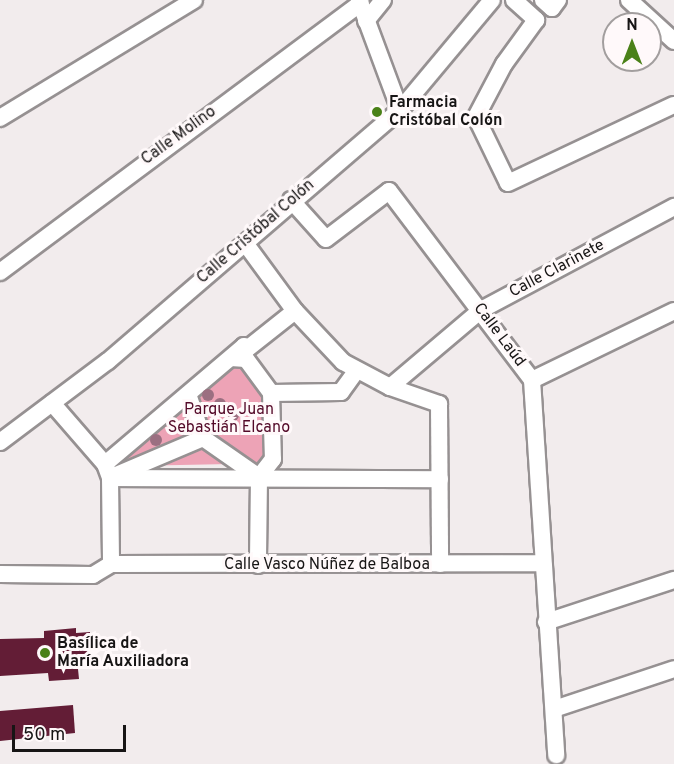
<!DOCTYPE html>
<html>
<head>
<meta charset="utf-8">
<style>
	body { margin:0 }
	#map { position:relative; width:674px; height:764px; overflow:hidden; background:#f2eced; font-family:Overpass,sans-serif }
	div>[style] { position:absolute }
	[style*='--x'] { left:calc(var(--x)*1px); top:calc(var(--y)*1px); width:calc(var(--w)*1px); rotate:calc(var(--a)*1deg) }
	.green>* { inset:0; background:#eda3b6 }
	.building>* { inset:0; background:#631d36 }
	.roads { filter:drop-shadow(2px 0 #969192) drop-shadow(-2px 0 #969192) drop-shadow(0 2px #969192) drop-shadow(0 -2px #969192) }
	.minor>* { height:16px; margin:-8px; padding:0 8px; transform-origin:8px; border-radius:8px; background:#fff }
	.trees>* { width:12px; height:12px; margin:-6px; border-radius:50%; background:#9b6f81 }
	.dots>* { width:16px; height:16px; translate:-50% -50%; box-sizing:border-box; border:3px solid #fff9fa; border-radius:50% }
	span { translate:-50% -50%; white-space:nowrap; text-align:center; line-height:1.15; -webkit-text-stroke:6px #fff9fa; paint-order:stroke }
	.poi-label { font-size:16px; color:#171515; font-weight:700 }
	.left { translate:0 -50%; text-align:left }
	.street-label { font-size:16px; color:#171515 }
	.park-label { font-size:16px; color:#530928 }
	.north { position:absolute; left:602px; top:12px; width:60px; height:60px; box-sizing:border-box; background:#fff9fa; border:2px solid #a29e9e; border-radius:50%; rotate:0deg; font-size:16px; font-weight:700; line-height:24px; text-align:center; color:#171515 }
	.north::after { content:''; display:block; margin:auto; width:21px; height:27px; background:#4a8118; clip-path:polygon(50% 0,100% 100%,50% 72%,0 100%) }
	.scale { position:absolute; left:12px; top:725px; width:114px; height:27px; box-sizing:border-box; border:3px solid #171515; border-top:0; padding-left:8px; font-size:18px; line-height:21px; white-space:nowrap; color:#171515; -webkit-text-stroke:4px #fff9fa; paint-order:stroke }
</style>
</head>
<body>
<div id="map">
	<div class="green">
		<div style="clip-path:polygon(244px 350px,273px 388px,277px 463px,129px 466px,120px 456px)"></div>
	</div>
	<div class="building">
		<div style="clip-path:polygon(76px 628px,76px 633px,90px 632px,91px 668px,78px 669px,79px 679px,49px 681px,48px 673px,0 676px,0 639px,44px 638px,44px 631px)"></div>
		<div style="clip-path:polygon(73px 705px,75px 733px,0 741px,0 711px)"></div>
	</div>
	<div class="roads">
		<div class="minor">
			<div style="--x:359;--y:0;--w:117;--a:69.6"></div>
			<div style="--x:514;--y:0;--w:30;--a:42"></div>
			<div style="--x:536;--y:20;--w:54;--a:126"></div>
			<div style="--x:504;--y:64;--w:60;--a:117.8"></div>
			<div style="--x:476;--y:117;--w:73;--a:64.1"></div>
			<div style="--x:508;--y:183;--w:183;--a:-25.2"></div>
			<div style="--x:543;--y:0;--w:12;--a:42"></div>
			<div style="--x:552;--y:8;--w:10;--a:-53"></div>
			<div style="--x:629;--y:0;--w:61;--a:42.3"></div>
			<div style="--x:366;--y:21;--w:27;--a:-51"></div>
			<div style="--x:0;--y:118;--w:227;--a:-31.3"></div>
			<div style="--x:291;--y:200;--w:52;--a:48.1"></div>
			<div style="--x:326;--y:239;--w:79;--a:-37.3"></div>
			<div style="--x:389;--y:191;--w:237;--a:52.9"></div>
			<div style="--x:532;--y:380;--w:376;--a:86.3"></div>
			<div style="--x:245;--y:243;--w:84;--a:53.7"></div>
			<div style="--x:295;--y:311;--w:70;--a:46.7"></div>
			<div style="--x:343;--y:362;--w:53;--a:28"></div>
			<div style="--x:390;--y:387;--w:52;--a:19.1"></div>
			<div style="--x:439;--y:404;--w:160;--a:89.6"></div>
			<div style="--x:0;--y:272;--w:450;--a:-36.7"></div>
			<div style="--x:231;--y:358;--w:15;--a:4"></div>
			<div style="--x:246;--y:359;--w:42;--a:53.7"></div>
			<div style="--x:271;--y:393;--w:66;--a:88.3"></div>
			<div style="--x:273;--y:459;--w:23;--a:128"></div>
			<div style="--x:259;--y:477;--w:88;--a:90.7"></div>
			<div style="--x:532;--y:380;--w:158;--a:-25.9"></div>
			<div style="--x:390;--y:387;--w:119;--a:-40.2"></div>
			<div style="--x:481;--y:310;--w:219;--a:-28.1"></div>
			<div style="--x:271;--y:393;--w:70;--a:-0.8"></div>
			<div style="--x:341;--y:392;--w:27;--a:-54"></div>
			<div style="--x:52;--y:403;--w:81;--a:49"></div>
			<div style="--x:105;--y:464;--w:15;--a:70"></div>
			<div style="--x:110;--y:478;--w:86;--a:89.3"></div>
			<div style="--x:203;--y:438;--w:68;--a:34.9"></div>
			<div style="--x:0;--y:442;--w:135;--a:-36.9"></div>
			<div style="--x:108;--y:361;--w:385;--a:-40.7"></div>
			<div style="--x:400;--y:110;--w:143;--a:-50.1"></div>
			<div style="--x:105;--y:464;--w:182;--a:-40.3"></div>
			<div style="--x:244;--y:346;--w:4;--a:45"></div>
			<div style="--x:247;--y:349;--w:61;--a:-38.4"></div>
			<div style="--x:116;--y:475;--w:95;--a:-23"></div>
			<div style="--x:203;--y:438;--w:46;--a:-108.8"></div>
			<div style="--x:110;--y:478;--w:330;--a:0.2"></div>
			<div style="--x:111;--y:564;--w:431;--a:-0.1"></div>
			<div style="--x:0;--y:574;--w:93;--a:0.6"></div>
			<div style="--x:93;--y:575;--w:21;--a:-31"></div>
			<div style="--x:546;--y:622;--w:135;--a:-18.2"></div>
			<div style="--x:554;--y:709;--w:126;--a:-18.4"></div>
		</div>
	</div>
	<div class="trees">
		<div style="left:208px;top:395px"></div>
		<div style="left:220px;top:404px"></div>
		<div style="left:233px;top:415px"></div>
		<div style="left:189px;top:426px"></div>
		<div style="left:156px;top:440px"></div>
	</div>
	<div class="dots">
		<div style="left:377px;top:112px;background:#4a8118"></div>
		<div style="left:45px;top:653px;background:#4a8118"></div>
	</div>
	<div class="poi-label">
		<span class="left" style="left:389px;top:112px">Farmacia<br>Cristóbal Colón</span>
		<span class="left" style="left:57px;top:653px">Basílica de<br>María Auxiliadora</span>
	</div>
	<div class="street-label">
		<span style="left:179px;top:136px;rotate:-36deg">Calle Molino</span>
		<span style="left:256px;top:232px;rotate:-41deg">Calle Cristóbal Colón</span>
		<span style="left:557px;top:269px;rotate:-28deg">Calle Clarinete</span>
		<span style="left:499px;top:335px;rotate:53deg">Calle Laúd</span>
		<span style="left:327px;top:565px">Calle Vasco Núñez de Balboa</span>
	</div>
	<div class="park-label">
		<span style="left:229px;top:419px">Parque Juan<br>Sebastián Elcano</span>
	</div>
	<div class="north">N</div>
	<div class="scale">50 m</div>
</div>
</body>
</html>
